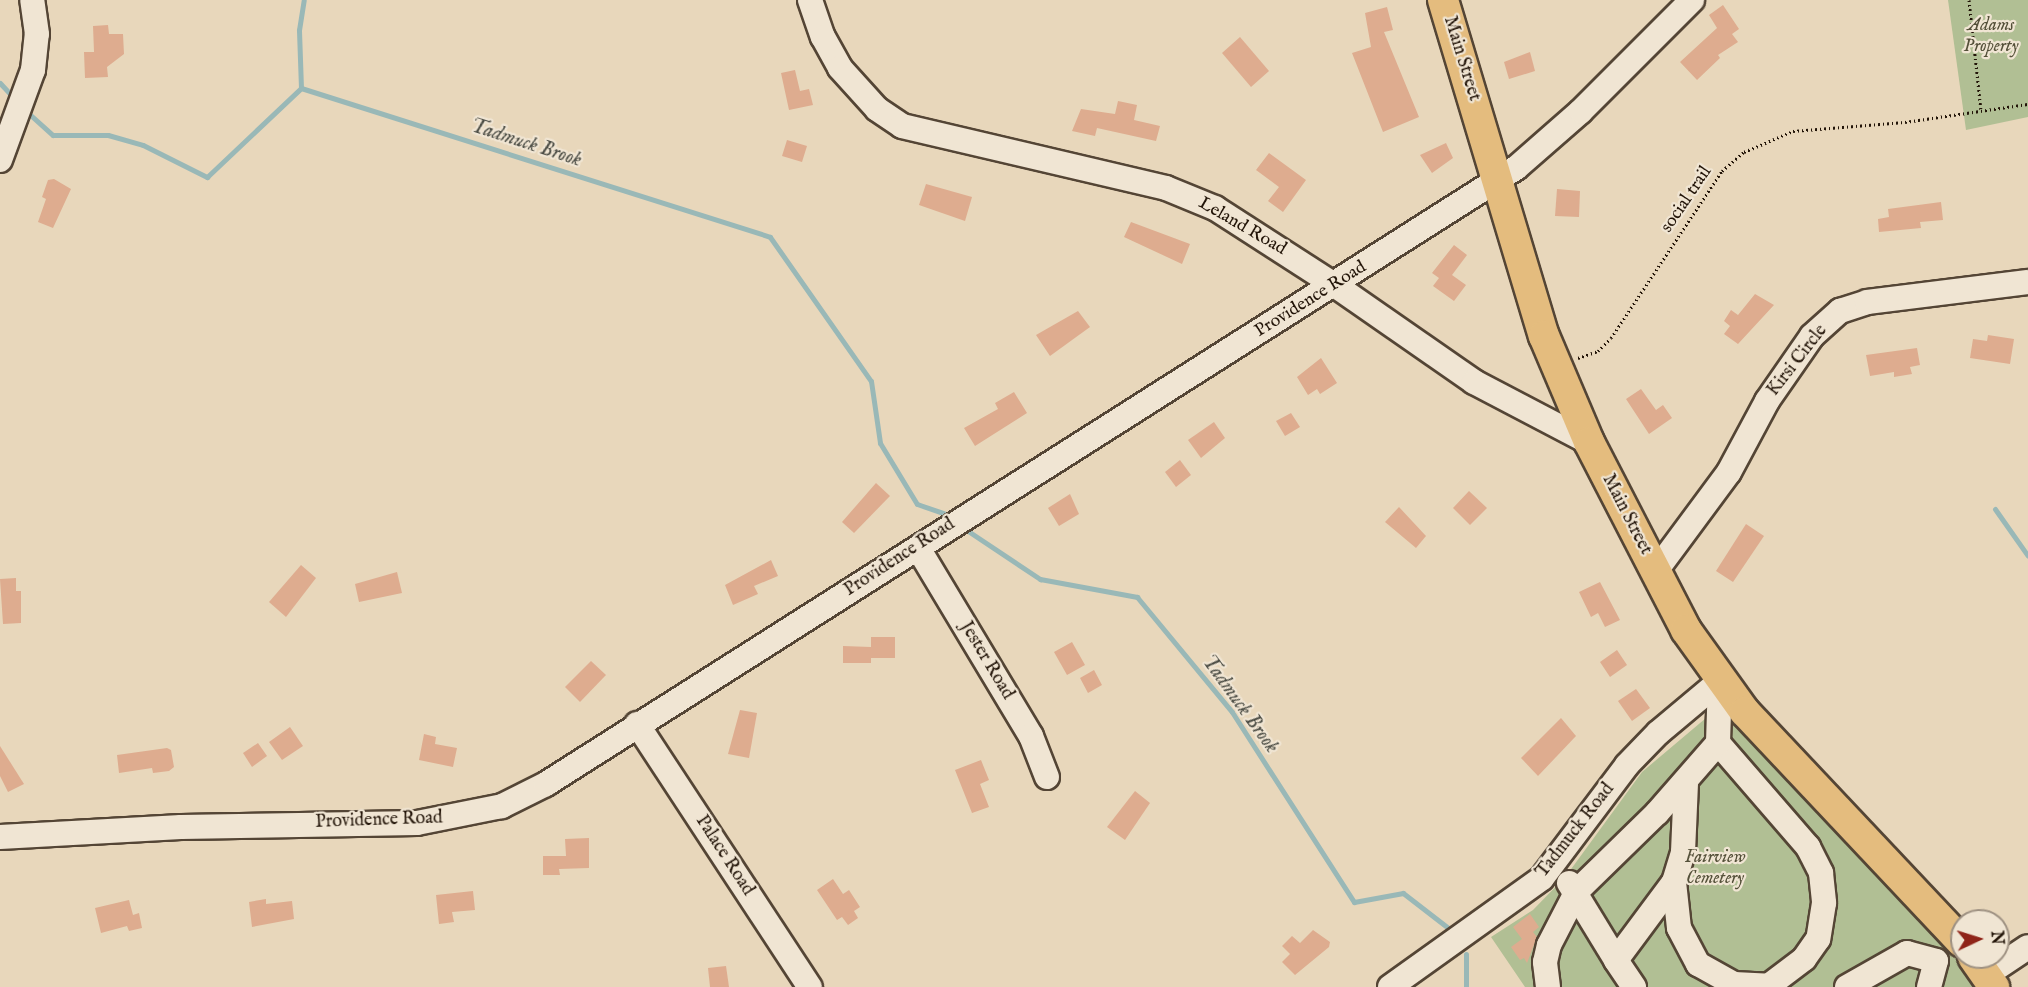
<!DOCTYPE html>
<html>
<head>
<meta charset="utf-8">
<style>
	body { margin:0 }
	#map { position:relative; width:2028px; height:987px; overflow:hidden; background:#e8d7bb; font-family:"IM FELL English",serif }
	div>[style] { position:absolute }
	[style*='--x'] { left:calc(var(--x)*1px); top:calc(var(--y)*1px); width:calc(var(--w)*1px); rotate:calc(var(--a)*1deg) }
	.green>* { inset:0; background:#b1bf94 }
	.stream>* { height:5px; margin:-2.5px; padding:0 2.5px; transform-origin:2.5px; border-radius:2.5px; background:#99b8b7 }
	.building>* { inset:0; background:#deac8f }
	.path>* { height:3px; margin-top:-1.5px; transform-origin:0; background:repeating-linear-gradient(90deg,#221408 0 1.5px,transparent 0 4.5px) }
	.roads { filter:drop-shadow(2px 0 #544535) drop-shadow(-2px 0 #544535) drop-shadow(0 2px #544535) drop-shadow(0 -2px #544535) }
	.minor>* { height:24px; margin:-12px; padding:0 12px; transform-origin:12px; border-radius:12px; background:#f0e5d3 }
	.major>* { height:30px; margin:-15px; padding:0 15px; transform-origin:15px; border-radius:15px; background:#e4bc7e }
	span { translate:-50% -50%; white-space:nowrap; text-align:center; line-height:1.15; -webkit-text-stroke:4.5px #f0e5d3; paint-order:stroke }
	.park-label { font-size:18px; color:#545039; font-style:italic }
	.street-label { font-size:18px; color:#221408 }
	.water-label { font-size:20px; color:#4c4d45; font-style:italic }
	.north { position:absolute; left:1950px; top:909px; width:60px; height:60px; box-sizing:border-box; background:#f0e5d3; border:2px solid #9e9182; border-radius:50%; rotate:86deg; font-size:16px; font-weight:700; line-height:24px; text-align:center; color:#221408 }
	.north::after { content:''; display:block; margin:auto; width:21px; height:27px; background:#8f2418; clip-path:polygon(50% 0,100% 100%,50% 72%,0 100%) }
</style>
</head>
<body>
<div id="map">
	<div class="green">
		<div style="clip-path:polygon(1948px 0,2028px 0,2028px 117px,1966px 130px)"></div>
		<div style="clip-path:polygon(1731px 717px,1921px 906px,1982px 987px,1525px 987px,1491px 937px,1533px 910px,1566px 876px,1642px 772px,1706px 718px)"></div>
	</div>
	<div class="stream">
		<div style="--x:0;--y:83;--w:22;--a:47"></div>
		<div style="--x:301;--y:88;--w:58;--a:-92"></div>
		<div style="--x:299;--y:30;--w:30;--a:-81"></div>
		<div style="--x:26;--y:111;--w:36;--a:42"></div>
		<div style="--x:53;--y:135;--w:55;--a:0"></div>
		<div style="--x:108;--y:135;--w:36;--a:16"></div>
		<div style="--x:143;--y:145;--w:72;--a:26.6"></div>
		<div style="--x:207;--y:177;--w:129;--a:-43.4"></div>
		<div style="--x:301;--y:88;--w:492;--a:17.6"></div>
		<div style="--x:770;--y:237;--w:176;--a:55"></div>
		<div style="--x:871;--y:381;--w:63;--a:81.7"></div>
		<div style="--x:880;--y:443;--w:71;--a:58.8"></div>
		<div style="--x:917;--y:504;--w:28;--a:19"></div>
		<div style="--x:1995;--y:509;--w:57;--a:54.9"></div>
		<div style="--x:968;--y:531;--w:87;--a:33.7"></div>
		<div style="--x:1040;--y:579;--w:99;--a:10.5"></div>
		<div style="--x:1137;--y:597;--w:149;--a:50.4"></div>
		<div style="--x:1232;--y:712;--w:226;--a:57.3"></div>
		<div style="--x:1354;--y:902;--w:50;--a:-10.4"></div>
		<div style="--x:1403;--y:893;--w:56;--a:37.7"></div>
		<div style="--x:1466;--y:987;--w:33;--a:-90"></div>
	</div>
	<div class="building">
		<div style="clip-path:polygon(1723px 5px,1739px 29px,1732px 34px,1738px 42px,1718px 55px,1720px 58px,1697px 80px,1680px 62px,1717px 28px,1709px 15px)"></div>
		<div style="clip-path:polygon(1387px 7px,1393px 30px,1384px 32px,1419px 117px,1383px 132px,1352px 53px,1371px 47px,1365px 13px)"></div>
		<div style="clip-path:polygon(108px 25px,109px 34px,123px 34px,124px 54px,107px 67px,108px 77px,85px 78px,84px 52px,94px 52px,93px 26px)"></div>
		<div style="clip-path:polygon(1240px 37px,1269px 71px,1251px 87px,1222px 53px)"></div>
		<div style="clip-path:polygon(1530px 52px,1535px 71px,1509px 79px,1504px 62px)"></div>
		<div style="clip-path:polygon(795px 70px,800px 91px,809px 89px,813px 105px,789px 110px,781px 73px)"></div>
		<div style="clip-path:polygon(1118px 101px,1137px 105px,1134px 120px,1160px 126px,1156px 141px,1097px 128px,1095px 136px,1072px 131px,1081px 109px,1115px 114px)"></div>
		<div style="clip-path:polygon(787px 140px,807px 146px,802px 162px,782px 156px)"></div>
		<div style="clip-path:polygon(1446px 143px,1453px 158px,1432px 173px,1420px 155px)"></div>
		<div style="clip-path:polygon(1269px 153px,1306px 180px,1283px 212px,1268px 201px,1279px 187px,1256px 170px)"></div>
		<div style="clip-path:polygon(54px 179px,71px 189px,53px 228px,38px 222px,46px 199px,42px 197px,48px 180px)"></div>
		<div style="clip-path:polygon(926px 184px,972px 197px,965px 221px,919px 205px)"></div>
		<div style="clip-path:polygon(1557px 189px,1580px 191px,1579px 217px,1555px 216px)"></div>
		<div style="clip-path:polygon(1941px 202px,1943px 220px,1920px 222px,1921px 228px,1879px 232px,1878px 219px,1889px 217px,1888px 209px)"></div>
		<div style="clip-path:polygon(1131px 222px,1190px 244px,1182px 264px,1124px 237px)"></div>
		<div style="clip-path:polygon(1454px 245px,1467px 255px,1452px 275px,1466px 285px,1454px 301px,1433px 286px,1439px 278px,1432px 273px)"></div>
		<div style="clip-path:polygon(1755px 294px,1774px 305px,1738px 344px,1724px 334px,1730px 326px,1724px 321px,1731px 310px,1738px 315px)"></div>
		<div style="clip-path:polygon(1078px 311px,1090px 327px,1050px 356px,1036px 335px)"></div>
		<div style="clip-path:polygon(1988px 335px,2014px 339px,2010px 364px,1970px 358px,1973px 339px,1987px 341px)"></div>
		<div style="clip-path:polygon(1917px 348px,1920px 365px,1910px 367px,1912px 374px,1894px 377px,1894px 372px,1870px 376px,1866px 355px)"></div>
		<div style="clip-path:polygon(1321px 358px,1337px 383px,1320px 394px,1317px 389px,1308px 395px,1297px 377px)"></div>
		<div style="clip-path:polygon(1641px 389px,1656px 410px,1663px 405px,1672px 418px,1649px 434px,1626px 399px)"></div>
		<div style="clip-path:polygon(1014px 392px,1027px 413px,975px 446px,964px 428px,998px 409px,995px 403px)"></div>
		<div style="clip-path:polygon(1291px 413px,1300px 427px,1285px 436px,1276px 421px)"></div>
		<div style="clip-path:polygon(1214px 422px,1225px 438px,1201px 458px,1188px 440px)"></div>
		<div style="clip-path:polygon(1180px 460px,1191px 475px,1176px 487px,1165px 472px)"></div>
		<div style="clip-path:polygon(876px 483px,890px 496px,854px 533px,842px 522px)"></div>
		<div style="clip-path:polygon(1469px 491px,1487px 508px,1470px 525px,1453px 508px)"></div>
		<div style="clip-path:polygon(1070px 494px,1079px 514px,1059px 526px,1048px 508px)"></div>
		<div style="clip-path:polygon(1399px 507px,1426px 536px,1416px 548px,1385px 522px)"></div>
		<div style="clip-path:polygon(1746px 524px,1764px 536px,1733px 582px,1716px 571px)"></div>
		<div style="clip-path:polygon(771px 560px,778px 576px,754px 586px,758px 594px,733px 605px,725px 585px)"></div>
		<div style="clip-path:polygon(301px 565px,316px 578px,286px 617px,269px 602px)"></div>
		<div style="clip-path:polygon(397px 572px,402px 593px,359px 602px,355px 584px)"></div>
		<div style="clip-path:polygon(16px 578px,16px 591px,21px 591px,21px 623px,3px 624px,0 579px)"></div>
		<div style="clip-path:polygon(1600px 582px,1620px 620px,1605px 627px,1598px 613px,1591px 617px,1579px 592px)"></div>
		<div style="clip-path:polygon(871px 637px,895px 637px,895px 658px,871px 658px,871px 663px,843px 663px,843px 646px,871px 647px)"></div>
		<div style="clip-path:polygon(1072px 642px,1085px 665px,1067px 675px,1054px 652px)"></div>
		<div style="clip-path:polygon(1617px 650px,1627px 665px,1610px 677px,1600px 662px)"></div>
		<div style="clip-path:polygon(591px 661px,606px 675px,580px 702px,565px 687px)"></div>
		<div style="clip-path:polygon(1094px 670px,1102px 685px,1088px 693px,1080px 678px)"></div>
		<div style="clip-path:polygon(1636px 689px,1650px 708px,1632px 721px,1618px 701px)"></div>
		<div style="clip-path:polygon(740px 710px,757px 713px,749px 758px,728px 754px)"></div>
		<div style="clip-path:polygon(1561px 718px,1576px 736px,1538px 776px,1521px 758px)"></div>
		<div style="clip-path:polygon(290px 727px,303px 746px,282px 760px,269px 742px)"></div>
		<div style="clip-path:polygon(424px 734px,436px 737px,435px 744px,457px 748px,453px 767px,419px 760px)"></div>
		<div style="clip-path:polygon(258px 743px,267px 756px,252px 767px,243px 753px)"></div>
		<div style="clip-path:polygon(0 746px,24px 784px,8px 792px,0 776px)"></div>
		<div style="clip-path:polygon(167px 748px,171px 750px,174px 767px,169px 771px,153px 773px,152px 768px,119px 773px,117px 755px)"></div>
		<div style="clip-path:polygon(981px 760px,989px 780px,980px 784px,989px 807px,972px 813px,955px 770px)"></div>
		<div style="clip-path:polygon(1135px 791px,1150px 803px,1125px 840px,1107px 827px)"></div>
		<div style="clip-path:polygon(589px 838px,589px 868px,559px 869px,560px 875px,543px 875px,543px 856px,566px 856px,565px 839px)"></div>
		<div style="clip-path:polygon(833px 879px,843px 894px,849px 890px,860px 907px,854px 911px,858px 918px,848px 925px,842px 917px,837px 920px,817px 890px)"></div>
		<div style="clip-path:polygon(473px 891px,475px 910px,452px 912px,454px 922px,439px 924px,436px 895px)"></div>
		<div style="clip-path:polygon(266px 899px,266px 904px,292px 901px,294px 919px,252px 927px,249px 902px)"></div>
		<div style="clip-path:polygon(129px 900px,133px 915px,139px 913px,142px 928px,129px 931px,127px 926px,101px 933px,95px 908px)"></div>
		<div style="clip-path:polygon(1530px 914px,1539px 927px,1533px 932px,1537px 937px,1527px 963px,1524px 958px,1520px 960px,1511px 947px,1522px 939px,1513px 927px)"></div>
		<div style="clip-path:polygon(1313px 930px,1330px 942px,1329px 947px,1295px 975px,1282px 962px,1290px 954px,1282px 946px,1292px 936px,1300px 943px)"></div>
		<div style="clip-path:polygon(726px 966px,729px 987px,710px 987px,708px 968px)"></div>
	</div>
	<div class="path">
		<div style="--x:1969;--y:0;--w:112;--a:83.8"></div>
		<div style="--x:1578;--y:358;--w:21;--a:-19"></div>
		<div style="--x:1598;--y:351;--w:18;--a:-45"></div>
		<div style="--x:1611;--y:338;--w:201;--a:-56.4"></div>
		<div style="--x:1722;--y:171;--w:29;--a:-41"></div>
		<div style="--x:1744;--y:152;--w:53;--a:-23.2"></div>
		<div style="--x:1793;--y:131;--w:112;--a:-4.6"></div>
		<div style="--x:1905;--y:122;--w:124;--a:-8.3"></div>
	</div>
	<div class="roads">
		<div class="minor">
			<div style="--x:810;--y:0;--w:39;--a:71"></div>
			<div style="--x:823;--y:37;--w:35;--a:61"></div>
			<div style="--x:840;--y:68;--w:55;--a:47.9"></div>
			<div style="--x:877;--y:109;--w:30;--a:34"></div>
			<div style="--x:902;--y:126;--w:271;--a:13.2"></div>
			<div style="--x:1166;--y:188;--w:53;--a:22.2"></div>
			<div style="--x:1215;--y:208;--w:144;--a:32.8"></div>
			<div style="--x:1336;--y:286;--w:168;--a:34.8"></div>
			<div style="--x:1474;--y:382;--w:130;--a:27.6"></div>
			<div style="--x:0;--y:160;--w:96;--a:-69.9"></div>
			<div style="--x:33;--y:70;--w:36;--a:-84"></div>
			<div style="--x:37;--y:34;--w:34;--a:-98"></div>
			<div style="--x:918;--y:548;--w:219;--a:59"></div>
			<div style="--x:1031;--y:736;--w:44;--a:68.7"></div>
			<div style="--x:1655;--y:572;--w:124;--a:-53.5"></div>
			<div style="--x:1729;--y:472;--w:81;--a:-61.8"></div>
			<div style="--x:1767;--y:401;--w:79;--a:-55.3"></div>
			<div style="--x:1812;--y:336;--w:38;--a:-42"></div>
			<div style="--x:1840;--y:311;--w:28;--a:-18"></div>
			<div style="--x:1867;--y:302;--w:162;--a:-7.1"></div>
			<div style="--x:637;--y:724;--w:315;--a:56.7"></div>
			<div style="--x:1718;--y:743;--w:138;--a:49.1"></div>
			<div style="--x:1808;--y:847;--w:29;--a:63"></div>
			<div style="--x:1821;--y:873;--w:30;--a:84"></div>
			<div style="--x:1824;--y:903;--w:36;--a:99"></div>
			<div style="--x:1818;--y:939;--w:24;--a:125"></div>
			<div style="--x:1804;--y:959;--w:46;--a:142.9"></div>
			<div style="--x:0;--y:837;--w:181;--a:-3.2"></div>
			<div style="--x:181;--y:827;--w:236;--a:-1"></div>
			<div style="--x:417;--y:823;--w:87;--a:-11.3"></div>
			<div style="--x:502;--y:806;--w:49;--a:-26.6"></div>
			<div style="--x:546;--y:784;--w:1149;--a:-32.42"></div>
			<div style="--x:1516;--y:168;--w:86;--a:-41.2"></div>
			<div style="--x:1581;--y:111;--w:157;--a:-45"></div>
			<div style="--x:1674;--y:882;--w:31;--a:-73"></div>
			<div style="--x:1683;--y:852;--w:70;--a:-87.5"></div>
			<div style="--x:1569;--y:883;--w:90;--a:58.6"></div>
			<div style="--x:1986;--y:975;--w:50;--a:-33.7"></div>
			<div style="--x:1390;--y:987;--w:187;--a:-35.6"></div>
			<div style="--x:1542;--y:878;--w:141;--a:-53"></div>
			<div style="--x:1627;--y:765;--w:45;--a:-45.9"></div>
			<div style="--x:1658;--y:733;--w:81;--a:-40"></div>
			<div style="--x:1548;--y:987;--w:25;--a:-97"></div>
			<div style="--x:1545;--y:962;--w:17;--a:-77"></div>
			<div style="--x:1549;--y:945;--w:61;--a:-62.6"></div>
			<div style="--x:1577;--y:891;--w:112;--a:-44.3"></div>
			<div style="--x:1657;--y:813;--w:93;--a:-48.9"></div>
			<div style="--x:1718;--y:743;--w:62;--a:-88.2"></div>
			<div style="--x:1634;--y:987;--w:32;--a:-124"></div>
			<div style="--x:1616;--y:960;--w:97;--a:-53.4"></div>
			<div style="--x:1674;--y:882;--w:46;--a:83.8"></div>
			<div style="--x:1679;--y:928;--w:41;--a:62.2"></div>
			<div style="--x:1698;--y:964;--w:41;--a:29.1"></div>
			<div style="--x:1734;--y:984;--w:35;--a:3"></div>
			<div style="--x:1847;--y:987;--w:69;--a:-29.5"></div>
			<div style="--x:1907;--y:953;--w:30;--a:15"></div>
			<div style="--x:1936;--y:961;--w:27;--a:105"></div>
		</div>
		<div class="major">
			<div style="--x:1443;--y:0;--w:351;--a:73.3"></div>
			<div style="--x:1544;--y:336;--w:115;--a:67"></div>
			<div style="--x:1589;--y:442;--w:212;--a:62.7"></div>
			<div style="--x:1686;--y:630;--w:101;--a:54.3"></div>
			<div style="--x:1745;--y:712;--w:316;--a:46.7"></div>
			<div style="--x:1973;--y:957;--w:37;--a:55"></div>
		</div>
	</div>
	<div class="park-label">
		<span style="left:1991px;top:37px">Adams<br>Property</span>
		<span style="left:1715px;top:869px">Fairview<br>Cemetery</span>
	</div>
	<div class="street-label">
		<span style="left:1461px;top:59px;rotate:73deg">Main Street</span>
		<span style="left:1687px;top:200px;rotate:-56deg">social trail</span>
		<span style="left:1242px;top:227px;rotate:30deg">Leland Road</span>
		<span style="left:1311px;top:300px;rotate:-32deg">Providence Road</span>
		<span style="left:1798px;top:361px;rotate:-52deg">Kirsi Circle</span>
		<span style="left:1626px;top:515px;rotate:63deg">Main Street</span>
		<span style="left:900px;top:558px;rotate:-33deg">Providence Road</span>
		<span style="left:986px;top:661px;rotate:59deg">Jester Road</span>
		<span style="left:379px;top:821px;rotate:-2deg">Providence Road</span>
		<span style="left:1576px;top:831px;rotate:-52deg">Tadmuck Road</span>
		<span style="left:724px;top:856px;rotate:57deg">Palace Road</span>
	</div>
	<div class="water-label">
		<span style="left:526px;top:143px;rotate:18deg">Tadmuck Brook</span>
		<span style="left:1240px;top:704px;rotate:54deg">Tadmuck Brook</span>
	</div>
	<div class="north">N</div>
</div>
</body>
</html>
